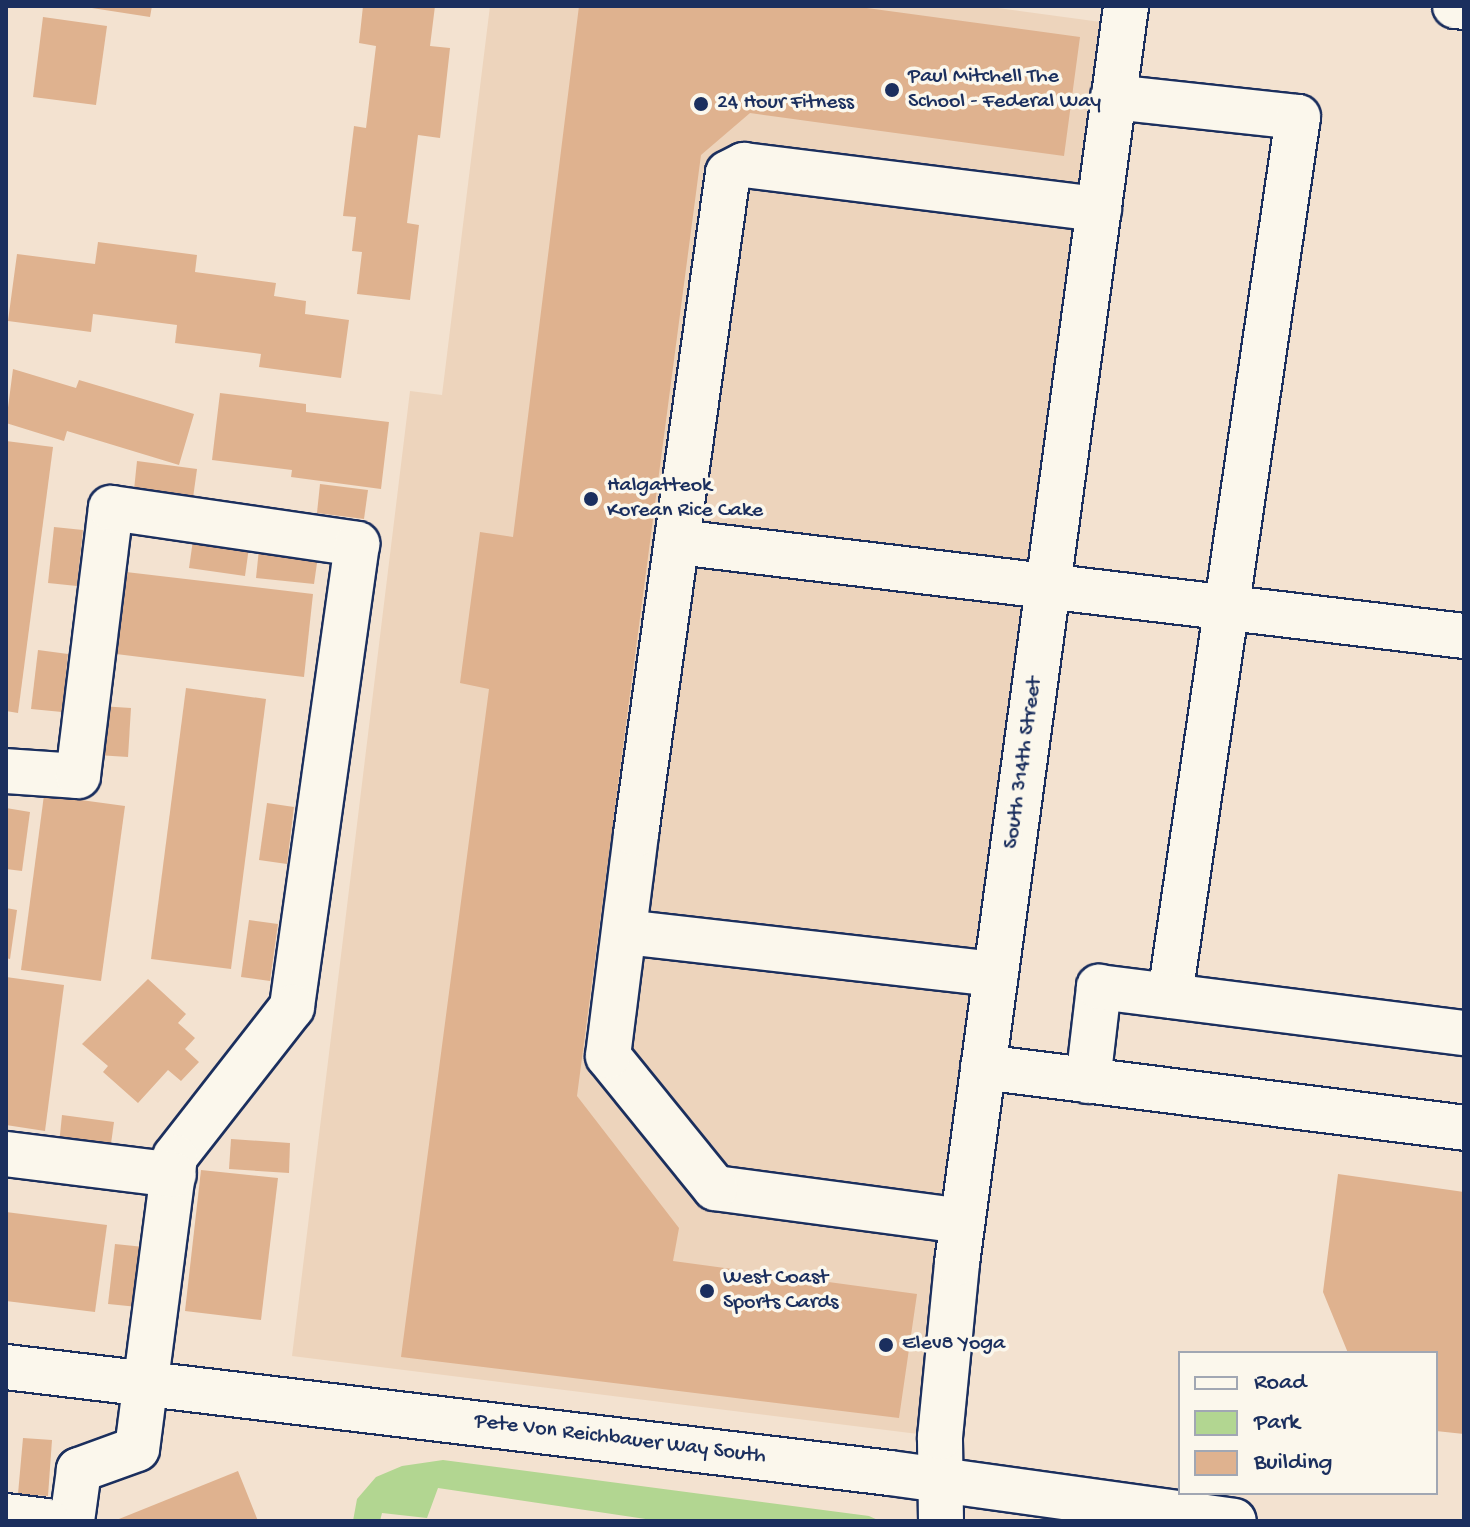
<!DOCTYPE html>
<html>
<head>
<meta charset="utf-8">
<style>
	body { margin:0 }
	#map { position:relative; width:1470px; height:1527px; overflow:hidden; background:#f3e2d0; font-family:"Gochi Hand",sans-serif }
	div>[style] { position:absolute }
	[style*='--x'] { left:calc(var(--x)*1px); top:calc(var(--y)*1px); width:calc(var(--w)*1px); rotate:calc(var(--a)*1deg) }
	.built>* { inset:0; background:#edd4bc }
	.green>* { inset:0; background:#b2d691 }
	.building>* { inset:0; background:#dfb28f }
	.roads { filter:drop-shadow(2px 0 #1b2f5e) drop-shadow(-2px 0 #1b2f5e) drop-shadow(0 2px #1b2f5e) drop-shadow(0 -2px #1b2f5e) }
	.minor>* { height:44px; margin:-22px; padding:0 22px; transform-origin:22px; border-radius:22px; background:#fbf7ec }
	.dots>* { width:22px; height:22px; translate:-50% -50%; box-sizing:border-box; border:4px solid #fbf7ec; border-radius:50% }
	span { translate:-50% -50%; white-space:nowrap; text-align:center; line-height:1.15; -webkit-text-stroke:7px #fbf7ec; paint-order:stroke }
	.poi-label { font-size:22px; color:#1b2f5e }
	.left { translate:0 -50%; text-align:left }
	.street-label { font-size:22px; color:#1b2f5e }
	.frame { position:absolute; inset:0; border:8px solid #1b2f5e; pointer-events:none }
	.legend { position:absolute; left:1178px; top:1351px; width:260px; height:144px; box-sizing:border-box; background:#fbf7ec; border:2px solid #a1a7b3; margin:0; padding:10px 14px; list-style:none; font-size:24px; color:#1b2f5e }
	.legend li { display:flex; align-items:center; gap:16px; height:40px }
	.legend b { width:40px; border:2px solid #a1a7b3 }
</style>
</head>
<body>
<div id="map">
	<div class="built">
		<div style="clip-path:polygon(490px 6px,983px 6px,1123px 25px,934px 1436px,292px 1356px,410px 391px,442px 395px)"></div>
	</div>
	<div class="green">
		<div style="clip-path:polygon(443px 1460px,869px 1516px,880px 1521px,659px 1521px,438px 1488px,427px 1518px,382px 1513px,380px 1521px,353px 1521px,357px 1499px,376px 1477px,402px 1466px)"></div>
	</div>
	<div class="building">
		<div style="clip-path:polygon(79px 6px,152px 6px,150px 17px)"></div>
		<div style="clip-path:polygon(363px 6px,435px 6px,430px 46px,450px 48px,440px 138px,418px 135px,407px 223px,419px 225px,410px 300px,357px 294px,362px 252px,352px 251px,356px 217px,343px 216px,354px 126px,366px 128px,376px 46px,359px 43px)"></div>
		<div style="clip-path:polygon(579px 6px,852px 6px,1080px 37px,1064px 156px,750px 113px,701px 155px,577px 1096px,679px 1228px,673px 1261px,917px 1294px,899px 1418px,401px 1357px,489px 689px,460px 683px,480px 532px,513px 537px)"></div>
		<div style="clip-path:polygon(43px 17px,107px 26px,96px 105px,33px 97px)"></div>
		<div style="clip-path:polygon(98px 242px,197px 255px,195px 272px,276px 283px,274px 296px,306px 301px,305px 314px,349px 320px,341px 378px,259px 367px,261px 354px,175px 343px,177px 325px,93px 314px,91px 332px,8px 321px,17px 254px,95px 264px)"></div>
		<div style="clip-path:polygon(13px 369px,76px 388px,79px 380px,194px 414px,179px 465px,67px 431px,64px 441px,6px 423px)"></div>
		<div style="clip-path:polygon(220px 393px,306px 404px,306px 412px,389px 422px,381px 489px,291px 477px,292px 470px,212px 460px)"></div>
		<div style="clip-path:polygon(6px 441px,53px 447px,18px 713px,6px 711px)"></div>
		<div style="clip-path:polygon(137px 461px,197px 469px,193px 498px,134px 490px)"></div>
		<div style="clip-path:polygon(320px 484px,368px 490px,364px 519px,317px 513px)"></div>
		<div style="clip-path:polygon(54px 527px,83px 530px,77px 586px,48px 583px)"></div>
		<div style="clip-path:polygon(193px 540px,249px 547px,245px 576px,189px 568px)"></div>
		<div style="clip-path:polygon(259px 549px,318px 556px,314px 584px,256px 578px)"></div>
		<div style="clip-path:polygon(126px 572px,313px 594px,304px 677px,116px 654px)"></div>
		<div style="clip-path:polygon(38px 650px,68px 654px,62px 712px,31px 709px)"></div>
		<div style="clip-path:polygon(186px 688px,266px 699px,231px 969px,151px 959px)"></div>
		<div style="clip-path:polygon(100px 706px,131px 708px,128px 757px,97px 755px)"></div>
		<div style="clip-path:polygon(44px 795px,125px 806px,101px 981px,21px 970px)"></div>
		<div style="clip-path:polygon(267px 803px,294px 807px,287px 864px,259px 860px)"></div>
		<div style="clip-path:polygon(6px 808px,30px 812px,22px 871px,6px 869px)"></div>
		<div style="clip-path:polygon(6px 908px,17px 910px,10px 959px,6px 958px)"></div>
		<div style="clip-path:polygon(249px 920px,278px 924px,270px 981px,241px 977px)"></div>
		<div style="clip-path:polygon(6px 977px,64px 985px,45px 1131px,6px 1125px)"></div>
		<div style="clip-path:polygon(148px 979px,186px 1014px,178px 1023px,195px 1038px,185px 1049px,199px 1062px,181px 1081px,168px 1070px,138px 1103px,103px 1072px,108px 1066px,82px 1044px)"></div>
		<div style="clip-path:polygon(62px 1115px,114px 1122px,110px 1151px,59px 1145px)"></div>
		<div style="clip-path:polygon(231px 1139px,290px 1143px,289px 1173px,229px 1169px)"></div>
		<div style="clip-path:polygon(201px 1170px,278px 1178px,261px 1320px,185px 1311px)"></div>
		<div style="clip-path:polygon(1338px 1174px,1464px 1192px,1464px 1434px,1436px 1431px,1436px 1353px,1348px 1353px,1323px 1292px)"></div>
		<div style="clip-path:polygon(6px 1212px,107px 1225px,95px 1312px,6px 1301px)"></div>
		<div style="clip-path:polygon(115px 1244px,144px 1247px,138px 1307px,108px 1304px)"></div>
		<div style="clip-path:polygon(23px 1438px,52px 1440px,48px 1496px,18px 1494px)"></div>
		<div style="clip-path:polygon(238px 1471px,258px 1521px,114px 1521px)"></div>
	</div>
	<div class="roads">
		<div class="minor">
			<div style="--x:1455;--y:6;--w:9;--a:6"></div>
			<div style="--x:1113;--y:97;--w:186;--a:6.2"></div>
			<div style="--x:1298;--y:117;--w:888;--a:98.29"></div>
			<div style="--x:678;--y:542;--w:792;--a:6.82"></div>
			<div style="--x:6;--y:771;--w:72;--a:4"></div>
			<div style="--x:78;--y:776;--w:270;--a:-83"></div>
			<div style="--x:111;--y:508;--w:249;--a:8.3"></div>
			<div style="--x:357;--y:544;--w:468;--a:98"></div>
			<div style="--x:292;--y:1007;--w:190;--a:128"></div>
			<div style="--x:175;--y:1157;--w:294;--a:97.4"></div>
			<div style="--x:137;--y:1449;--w:62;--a:160.1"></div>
			<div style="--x:79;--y:1470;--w:51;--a:97.8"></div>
			<div style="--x:625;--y:932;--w:373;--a:6.5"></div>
			<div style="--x:983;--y:1067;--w:485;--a:7.2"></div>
			<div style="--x:1088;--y:1081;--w:95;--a:-83.3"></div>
			<div style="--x:1099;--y:987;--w:368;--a:7.2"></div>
			<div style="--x:6;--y:1154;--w:169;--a:7.1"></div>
			<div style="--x:962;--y:1221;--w:249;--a:-172.4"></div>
			<div style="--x:715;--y:1188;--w:170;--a:-129"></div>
			<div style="--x:608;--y:1056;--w:224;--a:-82.8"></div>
			<div style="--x:636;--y:834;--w:667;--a:-82.08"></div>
			<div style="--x:728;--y:173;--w:18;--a:-27"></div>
			<div style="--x:744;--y:165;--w:358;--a:7.1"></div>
			<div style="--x:6;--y:1367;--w:890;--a:6.84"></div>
			<div style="--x:890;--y:1473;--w:347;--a:7.9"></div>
			<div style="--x:6;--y:1516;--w:41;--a:7"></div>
			<div style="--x:941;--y:1521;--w:84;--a:-90.7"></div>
			<div style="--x:940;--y:1437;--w:175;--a:-84.4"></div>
			<div style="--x:957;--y:1263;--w:1268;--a:-82.34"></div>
		</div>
	</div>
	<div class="dots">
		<div style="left:892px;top:90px;background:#1b2f5e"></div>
		<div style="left:701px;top:104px;background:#1b2f5e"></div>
		<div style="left:591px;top:499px;background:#1b2f5e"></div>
		<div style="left:707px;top:1291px;background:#1b2f5e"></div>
		<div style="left:886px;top:1345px;background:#1b2f5e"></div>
	</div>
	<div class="poi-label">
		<span class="left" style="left:908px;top:90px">Paul Mitchell The<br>School - Federal Way</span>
		<span class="left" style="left:717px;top:104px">24 Hour Fitness</span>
		<span class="left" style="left:607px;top:499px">Halgatteok<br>Korean Rice Cake</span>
		<span class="left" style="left:723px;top:1291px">West Coast<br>Sports Cards</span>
		<span class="left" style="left:902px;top:1345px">Elev8 Yoga</span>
	</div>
	<div class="street-label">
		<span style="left:1024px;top:763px;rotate:-82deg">South 314th Street</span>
		<span style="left:620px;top:1440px;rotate:7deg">Pete Von Reichbauer Way South</span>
	</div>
	<div class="frame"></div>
	<ul class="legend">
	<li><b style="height:10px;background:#fbf7ec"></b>Road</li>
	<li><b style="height:22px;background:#b2d691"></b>Park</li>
	<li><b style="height:22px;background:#dfb28f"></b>Building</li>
	</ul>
</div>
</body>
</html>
